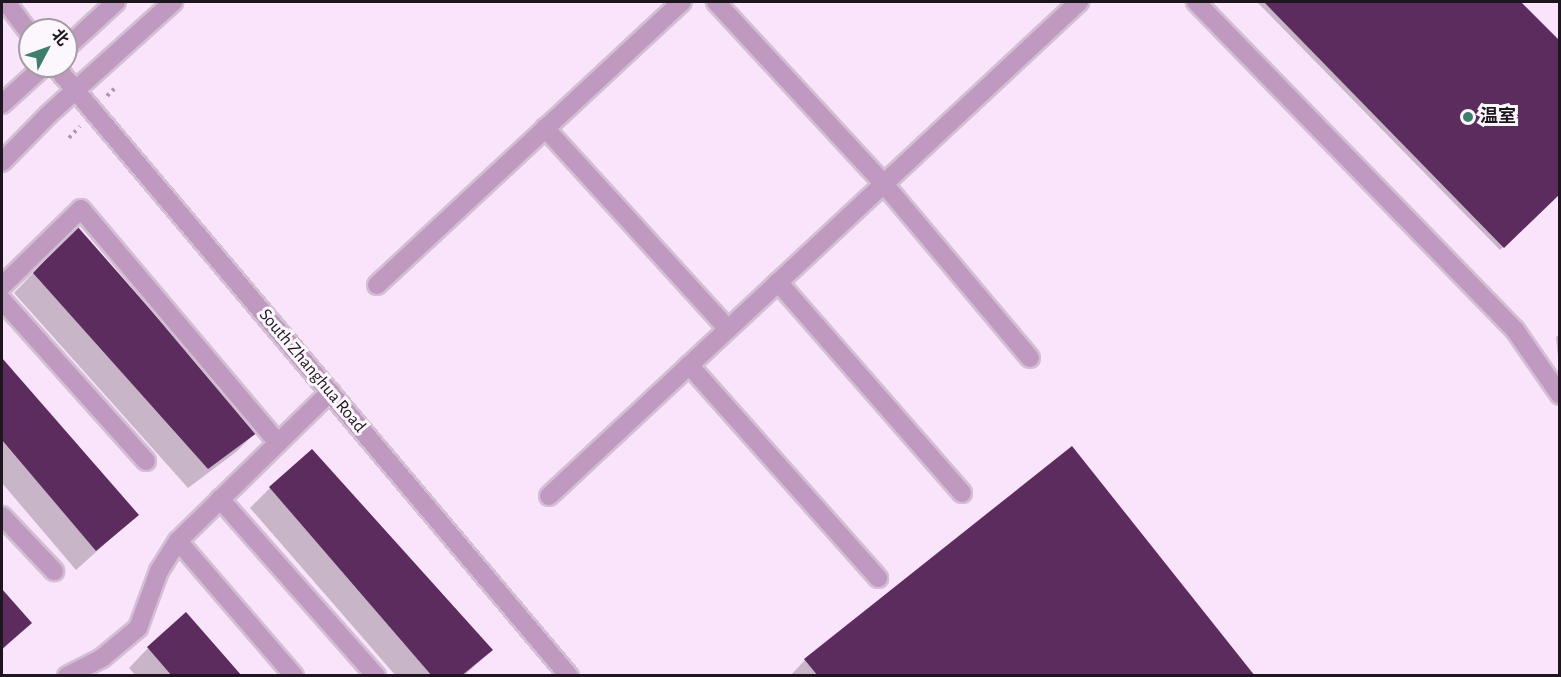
<!DOCTYPE html>
<html>
<head>
<meta charset="utf-8">
<style>
	body { margin:0 }
	#map { position:relative; width:1561px; height:677px; overflow:hidden; background:#fae4fb; font-family:"Alegreya Sans","Noto Sans SC",sans-serif }
	div>[style] { position:absolute }
	[style*='--x'] { left:calc(var(--x)*1px); top:calc(var(--y)*1px); width:calc(var(--w)*1px); rotate:calc(var(--a)*1deg) }
	.shadow>* { inset:0; background:#0003 }
	.building>* { inset:0; background:#5c2c5f }
	.path>* { height:4px; margin-top:-2px; transform-origin:0; background:repeating-linear-gradient(90deg,#aa99ab 0 3px,transparent 0 7.5px) }
	.roads { filter:drop-shadow(2px 0 #d2bfd3) drop-shadow(-2px 0 #d2bfd3) drop-shadow(0 2px #d2bfd3) drop-shadow(0 -2px #d2bfd3) }
	.minor>* { height:18px; margin:-9px; padding:0 9px; transform-origin:9px; border-radius:9px; background:#c099c1 }
	.tertiary>* { height:18px; margin:-9px; padding:0 9px; transform-origin:9px; border-radius:9px; background:#c099c1 }
	.dots>* { width:16px; height:16px; translate:-50% -50%; box-sizing:border-box; border:3px solid #fcf7fc; border-radius:50% }
	span { translate:-50% -50%; white-space:nowrap; text-align:center; line-height:1.15; -webkit-text-stroke:6px #fcf7fc; paint-order:stroke }
	.poi-label { font-size:18px; color:#1e161e; font-weight:700 }
	.left { translate:0 -50%; text-align:left }
	.street-label { font-size:18px; color:#1e161e }
	.frame { position:absolute; inset:0; border:3px solid #1e161e; pointer-events:none }
	.north { position:absolute; left:18px; top:18px; width:60px; height:60px; box-sizing:border-box; background:#fcf7fc; border:2px solid #a39da3; border-radius:50%; rotate:49deg; font-size:16px; font-weight:700; line-height:24px; text-align:center; color:#1e161e }
	.north::after { content:''; display:block; margin:auto; width:21px; height:27px; background:#3d7e6e; clip-path:polygon(50% 0,100% 100%,50% 72%,0 100%) }
</style>
</head>
<body>
<div id="map">
	<div class="shadow">
		<div style="clip-path:polygon(1257px 2px,1519px 2px,1560px 43px,1560px 192px,1500px 250px)"></div>
		<div style="clip-path:polygon(57px 248px,256px 432px,236px 452px,188px 488px,14px 293px)"></div>
		<div style="clip-path:polygon(1560px 334px,1560px 376px,1556px 337px)"></div>
		<div style="clip-path:polygon(2px 361px,137px 515px,76px 570px,2px 483px)"></div>
		<div style="clip-path:polygon(270px 488px,491px 650px,464px 676px,396px 676px,250px 508px)"></div>
		<div style="clip-path:polygon(2px 591px,30px 623px,2px 650px)"></div>
		<div style="clip-path:polygon(148px 648px,240px 676px,136px 676px,129px 668px)"></div>
		<div style="clip-path:polygon(805px 660px,1253px 676px,790px 676px)"></div>
	</div>
	<div class="building">
		<div style="clip-path:polygon(1264px 2px,1521px 2px,1560px 41px,1560px 194px,1504px 248px)"></div>
		<div style="clip-path:polygon(77px 226px,258px 432px,208px 469px,33px 273px)"></div>
		<div style="clip-path:polygon(2px 358px,139px 515px,96px 551px,2px 440px)"></div>
		<div style="clip-path:polygon(1072px 446px,1255px 676px,818px 676px,804px 659px)"></div>
		<div style="clip-path:polygon(312px 449px,493px 650px,461px 676px,432px 676px,269px 487px)"></div>
		<div style="clip-path:polygon(2px 589px,32px 623px,2px 649px)"></div>
		<div style="clip-path:polygon(186px 612px,242px 676px,172px 676px,147px 647px)"></div>
	</div>
	<div class="path">
		<div style="--x:107;--y:96;--w:14;--a:-45"></div>
		<div style="--x:69;--y:138;--w:16;--a:-47"></div>
	</div>
	<div class="roads">
		<div class="minor">
			<div style="--x:716;--y:2;--w:248;--a:47.3"></div>
			<div style="--x:884;--y:184;--w:227;--a:50"></div>
			<div style="--x:1196;--y:2;--w:458;--a:45.8"></div>
			<div style="--x:1515;--y:330;--w:79;--a:55.3"></div>
			<div style="--x:545;--y:128;--w:272;--a:47.7"></div>
			<div style="--x:778;--y:282;--w:280;--a:48.9"></div>
			<div style="--x:377;--y:285;--w:416;--a:-42.9"></div>
			<div style="--x:2;--y:286;--w:110;--a:-44.3"></div>
			<div style="--x:81;--y:209;--w:306;--a:49.9"></div>
			<div style="--x:2;--y:300;--w:216;--a:48.2"></div>
			<div style="--x:689;--y:365;--w:285;--a:48.4"></div>
			<div style="--x:549;--y:496;--w:725;--a:-42.99"></div>
			<div style="--x:220;--y:499;--w:236;--a:48.6"></div>
			<div style="--x:2;--y:516;--w:76;--a:46.6"></div>
			<div style="--x:178;--y:541;--w:178;--a:49.3"></div>
			<div style="--x:67;--y:676;--w:39;--a:-27"></div>
			<div style="--x:102;--y:658;--w:47;--a:-39.8"></div>
			<div style="--x:138;--y:628;--w:61;--a:-69.8"></div>
			<div style="--x:159;--y:571;--w:36;--a:-58"></div>
			<div style="--x:178;--y:541;--w:213;--a:-44.4"></div>
		</div>
		<div class="tertiary">
			<div style="--x:6;--y:2;--w:40;--a:53"></div>
			<div style="--x:66;--y:48;--w:68;--a:-42.6"></div>
			<div style="--x:55;--y:66;--w:798;--a:49.88"></div>
			<div style="--x:2;--y:104;--w:57;--a:-42.1"></div>
			<div style="--x:2;--y:162;--w:66;--a:-45.6"></div>
			<div style="--x:48;--y:115;--w:169;--a:-42.1"></div>
		</div>
	</div>
	<div class="dots">
		<div style="left:1468px;top:117px;background:#3d7e6e"></div>
	</div>
	<div class="poi-label">
		<span class="left" style="left:1480px;top:117px">温室</span>
	</div>
	<div class="street-label">
		<span style="left:312px;top:371px;rotate:50deg">South Zhanghua Road</span>
	</div>
	<div class="frame"></div>
	<div class="north">北</div>
</div>
</body>
</html>
